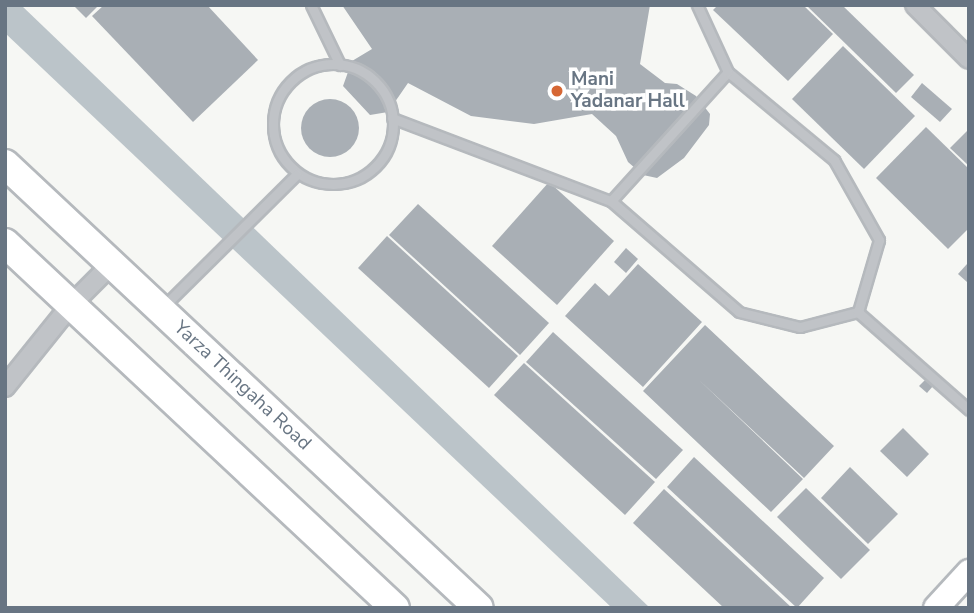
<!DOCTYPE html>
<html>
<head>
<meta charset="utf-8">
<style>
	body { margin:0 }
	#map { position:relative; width:974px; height:613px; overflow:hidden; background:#f6f7f4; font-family:"Nunito Sans",sans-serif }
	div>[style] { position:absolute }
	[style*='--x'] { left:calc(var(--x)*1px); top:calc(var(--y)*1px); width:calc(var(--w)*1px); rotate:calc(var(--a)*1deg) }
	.water>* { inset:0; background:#bbc4c9 }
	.building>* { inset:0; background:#a9afb5 }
	.round { border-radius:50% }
	.roads { filter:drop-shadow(2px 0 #b5b9bd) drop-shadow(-2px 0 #b5b9bd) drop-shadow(0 2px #b5b9bd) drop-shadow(0 -2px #b5b9bd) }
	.lane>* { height:9px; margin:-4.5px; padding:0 4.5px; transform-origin:4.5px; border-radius:4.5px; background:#c0c3c7 }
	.lane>.ring { margin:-4.5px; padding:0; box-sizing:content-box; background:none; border:9px solid #c0c3c7; border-radius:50% }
	.street>* { height:18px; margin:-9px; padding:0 9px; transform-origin:9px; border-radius:9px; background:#c0c3c7 }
	.secondary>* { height:24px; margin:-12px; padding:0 12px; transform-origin:12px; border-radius:12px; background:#fff }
	.primary>* { height:28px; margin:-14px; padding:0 14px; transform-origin:14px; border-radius:14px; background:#fff }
	.dots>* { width:19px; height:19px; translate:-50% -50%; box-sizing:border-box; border:4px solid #fff; border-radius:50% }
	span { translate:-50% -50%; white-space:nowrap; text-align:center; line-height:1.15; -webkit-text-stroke:7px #fff; paint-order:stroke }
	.poi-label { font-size:19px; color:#687583; font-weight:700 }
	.left { translate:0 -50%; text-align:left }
	.street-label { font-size:19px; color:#687583 }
	.frame { position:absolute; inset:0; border:7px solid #687583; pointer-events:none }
</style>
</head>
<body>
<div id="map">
	<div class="water">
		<div style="clip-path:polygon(5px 5px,21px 5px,650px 608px,612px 608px,5px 33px)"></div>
	</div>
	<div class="building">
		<div style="clip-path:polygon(73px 5px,99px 5px,86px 18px)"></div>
		<div style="clip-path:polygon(104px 5px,207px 5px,258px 60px,193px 122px,92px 16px)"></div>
		<div style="clip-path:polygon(342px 5px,650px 5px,640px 64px,665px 83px,677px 84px,696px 96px,710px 114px,709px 125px,684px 158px,657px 178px,643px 175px,628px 162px,616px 136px,592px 114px,534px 124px,471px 116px,408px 83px,388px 112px,370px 115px,343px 86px,352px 61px,372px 49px)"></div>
		<div style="clip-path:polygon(718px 5px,803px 5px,833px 34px,788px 81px,713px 10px)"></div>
		<div style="clip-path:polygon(806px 5px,842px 5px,914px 75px,896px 93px)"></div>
		<div style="clip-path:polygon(843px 46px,915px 116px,864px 169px,792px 99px)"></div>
		<div style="clip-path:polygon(922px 83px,952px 109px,940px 122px,911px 97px)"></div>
		<div class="round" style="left:301px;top:99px;width:58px;height:58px"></div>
		<div style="clip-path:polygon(926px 127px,969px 169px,969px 228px,948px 249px,876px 178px)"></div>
		<div style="clip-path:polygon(969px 129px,969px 166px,950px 148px)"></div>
		<div style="clip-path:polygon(549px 182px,614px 241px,557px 305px,492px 246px)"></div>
		<div style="clip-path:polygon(418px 204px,549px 323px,520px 355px,389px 235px)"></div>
		<div style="clip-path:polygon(387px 236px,518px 356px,489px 388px,358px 268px)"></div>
		<div style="clip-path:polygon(626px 248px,638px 259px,626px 273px,614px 262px)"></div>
		<div style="clip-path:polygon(638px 264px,702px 322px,643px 387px,565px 316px,595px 283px,609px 296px)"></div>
		<div style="clip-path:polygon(967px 264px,969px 266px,967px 282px,958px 274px)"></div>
		<div style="clip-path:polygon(705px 325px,834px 446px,804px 478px,698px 379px,803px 479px,771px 512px,643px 391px)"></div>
		<div style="clip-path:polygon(553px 332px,683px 450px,656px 479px,526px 362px)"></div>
		<div style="clip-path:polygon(524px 363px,655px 482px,625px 515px,494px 395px)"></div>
		<div style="clip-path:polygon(926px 379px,933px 386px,927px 393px,919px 386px)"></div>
		<div style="clip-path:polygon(903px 428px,929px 454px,907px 477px,880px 451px)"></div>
		<div style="clip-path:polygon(694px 457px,824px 578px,797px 608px,667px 487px)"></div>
		<div style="clip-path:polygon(850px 467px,898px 514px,868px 544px,821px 498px)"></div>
		<div style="clip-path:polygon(806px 488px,870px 550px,841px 579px,777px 517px)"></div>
		<div style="clip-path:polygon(664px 489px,792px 608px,724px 608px,633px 523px)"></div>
	</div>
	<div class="roads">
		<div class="lane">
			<div style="--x:311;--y:5;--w:67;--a:64.2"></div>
			<div class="ring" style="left:273px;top:64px;width:111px;height:111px"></div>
			<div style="--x:728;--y:72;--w:138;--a:39.7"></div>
			<div style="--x:834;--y:160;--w:92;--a:60.6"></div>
			<div style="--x:879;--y:240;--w:75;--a:106.3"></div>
			<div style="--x:392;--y:118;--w:234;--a:20.8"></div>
			<div style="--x:611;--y:201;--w:174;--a:-47.8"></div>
			<div style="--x:728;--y:72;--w:74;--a:-114.8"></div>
			<div style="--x:611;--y:201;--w:169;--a:40.9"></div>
			<div style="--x:739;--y:312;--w:63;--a:13.8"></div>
			<div style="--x:800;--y:327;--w:60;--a:-14.5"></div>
			<div style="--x:162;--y:308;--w:190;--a:-44.8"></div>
			<div style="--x:858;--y:312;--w:148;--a:41.4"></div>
		</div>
		<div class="street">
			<div style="--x:915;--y:5;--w:76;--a:45"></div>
			<div style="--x:5;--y:387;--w:105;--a:-51.2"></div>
			<div style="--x:71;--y:305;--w:58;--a:-45"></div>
		</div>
		<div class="secondary">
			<div style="--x:936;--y:608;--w:49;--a:-47.5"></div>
		</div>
		<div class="primary">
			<div style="--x:5;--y:164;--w:649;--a:43.13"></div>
			<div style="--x:5;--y:243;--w:534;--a:43.1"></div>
		</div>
	</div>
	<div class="dots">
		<div style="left:557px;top:91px;background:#d66734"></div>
	</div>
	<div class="poi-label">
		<span class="left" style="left:571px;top:91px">Mani<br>Yadanar Hall</span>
	</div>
	<div class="street-label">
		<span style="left:242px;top:386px;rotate:43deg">Yarza Thingaha Road</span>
	</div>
	<div class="frame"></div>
</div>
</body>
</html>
